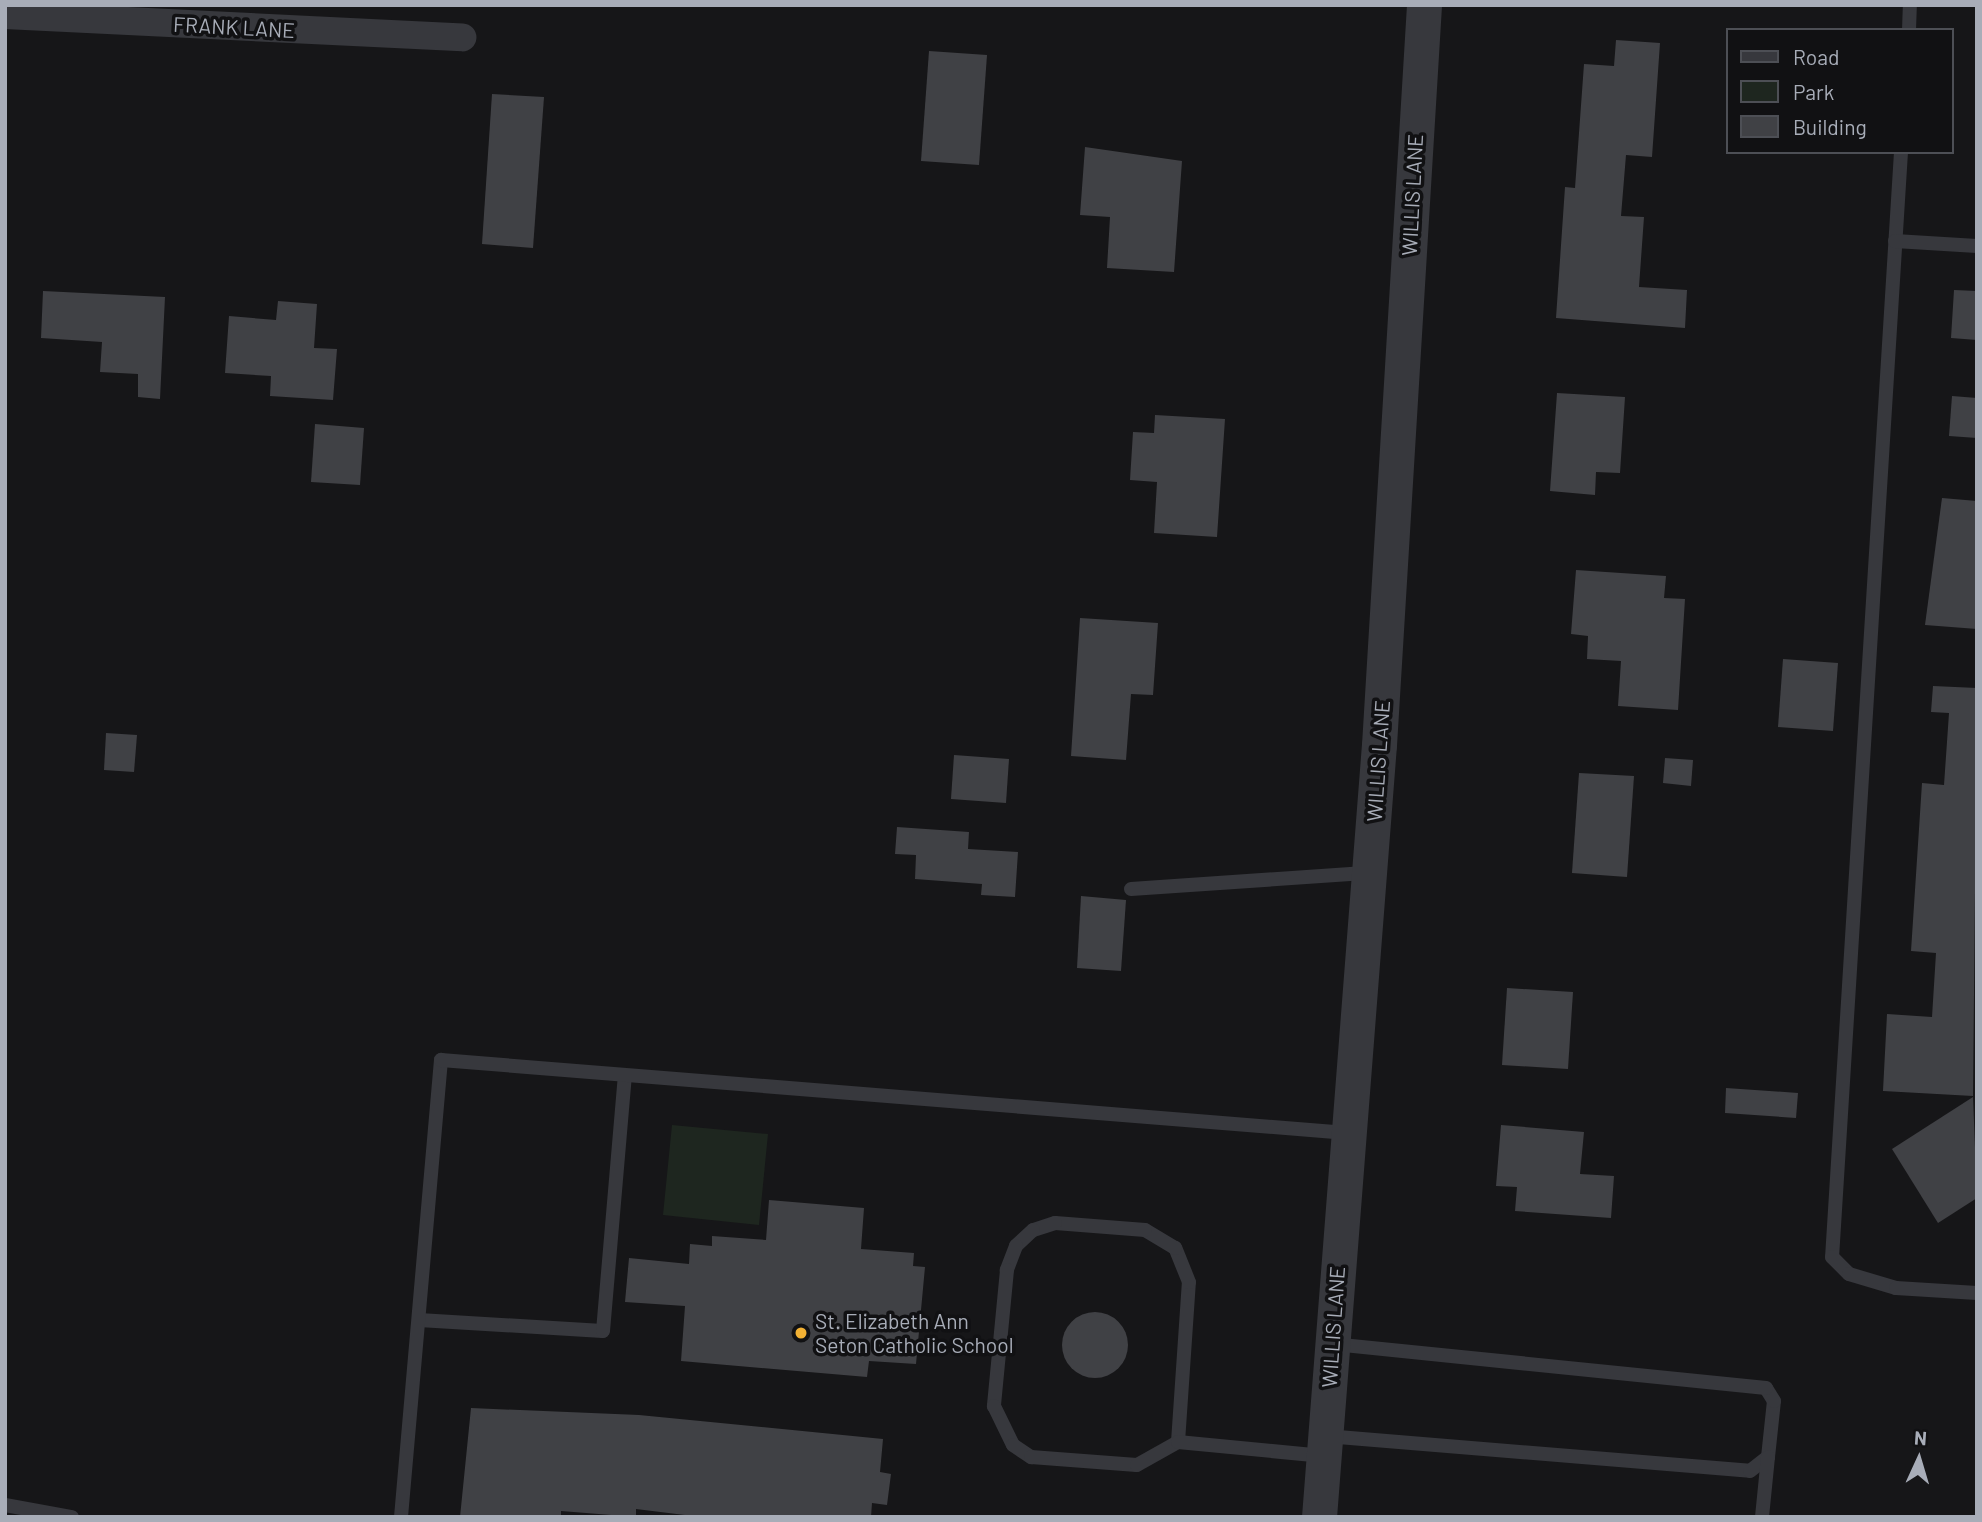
<!DOCTYPE html>
<html>
<head>
<meta charset="utf-8">
<style>
	body { margin:0 }
	#map { position:relative; width:1982px; height:1522px; overflow:hidden; background:#161618; font-family:Barlow,sans-serif }
	div>[style] { position:absolute }
	[style*='--x'] { left:calc(var(--x)*1px); top:calc(var(--y)*1px); width:calc(var(--w)*1px); rotate:calc(var(--a)*1deg) }
	.green>* { inset:0; background:#1e261f }
	.building>* { inset:0; background:#404145 }
	.round { border-radius:50% }
	.service>* { height:14px; margin:-7px; padding:0 7px; transform-origin:7px; border-radius:7px; background:#37383d }
	.minor>* { height:28px; margin:-14px; padding:0 14px; transform-origin:14px; border-radius:14px; background:#37383d }
	.tertiary>* { height:35px; margin:-17.5px; padding:0 17.5px; transform-origin:17.5px; border-radius:17.5px; background:#37383d }
	.dots>* { width:19px; height:19px; translate:-50% -50%; box-sizing:border-box; border:4px solid #111113; border-radius:50% }
	span { translate:-50% -50%; white-space:nowrap; text-align:center; line-height:1.15; -webkit-text-stroke:7px #111113; paint-order:stroke }
	.street-label { font-size:21px; color:#a8adb8 }
	.poi-label { font-size:21px; color:#a8adb8 }
	.left { translate:0 -50%; text-align:left }
	.frame { position:absolute; inset:0; border:7px solid #a8adb8; pointer-events:none }
	.legend { position:absolute; left:1726px; top:28px; width:228px; height:126px; box-sizing:border-box; background:#111113; border:2px solid #4d4f55; margin:0; padding:9px 12px; list-style:none; font-size:21px; color:#a8adb8 }
	.legend li { display:flex; align-items:center; gap:14px; height:35px }
	.legend b { width:35px; border:2px solid #4d4f55 }
	.north { position:absolute; left:1884px; top:1424px; width:70px; height:70px; -webkit-text-stroke:5px #111113; paint-order:stroke; rotate:4deg; font-size:19px; font-weight:700; line-height:28px; text-align:center; color:#a8adb8 }
	.north::after { content:''; display:block; margin:auto; width:24px; height:32px; background:#a8adb8; clip-path:polygon(50% 0,100% 100%,50% 72%,0 100%) }
</style>
</head>
<body>
<div id="map">
	<div class="green">
		<div style="clip-path:polygon(672px 1125px,768px 1134px,759px 1225px,663px 1215px)"></div>
	</div>
	<div class="building">
		<div style="clip-path:polygon(1616px 40px,1660px 43px,1652px 157px,1626px 155px,1621px 216px,1644px 217px,1639px 287px,1687px 290px,1685px 328px,1556px 318px,1565px 187px,1575px 188px,1584px 64px,1614px 66px)"></div>
		<div style="clip-path:polygon(929px 51px,987px 55px,979px 165px,921px 161px)"></div>
		<div style="clip-path:polygon(492px 94px,544px 97px,533px 248px,482px 244px)"></div>
		<div style="clip-path:polygon(1085px 147px,1182px 161px,1174px 272px,1107px 268px,1110px 217px,1080px 215px)"></div>
		<div style="clip-path:polygon(1954px 290px,1977px 291px,1977px 340px,1951px 338px)"></div>
		<div style="clip-path:polygon(43px 291px,165px 297px,160px 399px,138px 397px,138px 374px,100px 372px,102px 342px,41px 338px)"></div>
		<div style="clip-path:polygon(278px 301px,317px 304px,314px 348px,337px 349px,333px 400px,270px 396px,271px 376px,225px 373px,229px 316px,276px 320px)"></div>
		<div style="clip-path:polygon(1557px 393px,1625px 397px,1620px 473px,1596px 472px,1595px 495px,1550px 491px)"></div>
		<div style="clip-path:polygon(1952px 396px,1977px 398px,1977px 438px,1949px 436px)"></div>
		<div style="clip-path:polygon(1155px 415px,1225px 419px,1217px 537px,1154px 533px,1157px 482px,1130px 480px,1133px 432px,1154px 433px)"></div>
		<div style="clip-path:polygon(315px 424px,364px 428px,360px 485px,311px 482px)"></div>
		<div style="clip-path:polygon(1942px 498px,1977px 501px,1977px 629px,1925px 625px)"></div>
		<div style="clip-path:polygon(1576px 570px,1666px 576px,1664px 598px,1685px 599px,1678px 710px,1618px 706px,1621px 661px,1587px 659px,1588px 636px,1571px 634px)"></div>
		<div style="clip-path:polygon(1080px 618px,1158px 623px,1153px 695px,1131px 694px,1126px 760px,1071px 756px)"></div>
		<div style="clip-path:polygon(1783px 659px,1838px 663px,1833px 731px,1778px 727px)"></div>
		<div style="clip-path:polygon(1933px 686px,1977px 688px,1973px 1096px,1883px 1091px,1887px 1014px,1932px 1017px,1936px 953px,1911px 951px,1922px 783px,1944px 785px,1949px 713px,1931px 712px)"></div>
		<div style="clip-path:polygon(106px 733px,137px 735px,134px 772px,104px 770px)"></div>
		<div style="clip-path:polygon(954px 755px,1009px 759px,1006px 803px,951px 799px)"></div>
		<div style="clip-path:polygon(1665px 758px,1693px 760px,1691px 786px,1663px 783px)"></div>
		<div style="clip-path:polygon(1579px 773px,1634px 776px,1627px 877px,1572px 873px)"></div>
		<div style="clip-path:polygon(897px 827px,969px 832px,968px 849px,1018px 852px,1015px 897px,981px 895px,982px 884px,915px 879px,916px 855px,895px 854px)"></div>
		<div style="clip-path:polygon(1081px 896px,1126px 900px,1121px 971px,1077px 968px)"></div>
		<div style="clip-path:polygon(1507px 988px,1573px 992px,1568px 1069px,1502px 1065px)"></div>
		<div style="clip-path:polygon(1726px 1088px,1798px 1093px,1796px 1118px,1725px 1113px)"></div>
		<div style="clip-path:polygon(1973px 1097px,1977px 1198px,1938px 1223px,1892px 1149px)"></div>
		<div style="clip-path:polygon(1501px 1125px,1584px 1132px,1580px 1174px,1614px 1176px,1611px 1218px,1515px 1211px,1517px 1187px,1496px 1186px)"></div>
		<div style="clip-path:polygon(769px 1200px,864px 1208px,861px 1249px,914px 1253px,913px 1266px,925px 1267px,916px 1364px,869px 1361px,867px 1377px,681px 1361px,685px 1306px,625px 1302px,629px 1258px,689px 1264px,690px 1244px,712px 1246px,712px 1236px,766px 1240px)"></div>
		<div class="round" style="left:1062px;top:1312px;width:66px;height:66px"></div>
		<div style="clip-path:polygon(471px 1408px,639px 1415px,883px 1439px,880px 1472px,891px 1474px,887px 1505px,872px 1503px,871px 1517px,701px 1517px,636px 1509px,636px 1517px,561px 1511px,561px 1517px,460px 1517px)"></div>
	</div>
	<div class="service">
		<div style="--x:1909;--y:30;--w:25;--a:-88"></div>
		<div style="--x:1901;--y:152;--w:1107;--a:93.57"></div>
		<div style="--x:1832;--y:1257;--w:24;--a:45"></div>
		<div style="--x:1849;--y:1274;--w:49;--a:16.6"></div>
		<div style="--x:1896;--y:1288;--w:81;--a:3.5"></div>
		<div style="--x:1895;--y:241;--w:82;--a:3.5"></div>
		<div style="--x:1131;--y:889;--w:238;--a:-3.9"></div>
		<div style="--x:419;--y:1320;--w:184;--a:3.4"></div>
		<div style="--x:603;--y:1331;--w:256;--a:-85.1"></div>
		<div style="--x:1326;--y:1436;--w:425;--a:4.7"></div>
		<div style="--x:1750;--y:1471;--w:23;--a:-38"></div>
		<div style="--x:1768;--y:1457;--w:56;--a:-83.9"></div>
		<div style="--x:1774;--y:1401;--w:15;--a:-122"></div>
		<div style="--x:1766;--y:1388;--w:434;--a:-174.2"></div>
		<div style="--x:1178;--y:1442;--w:160;--a:-86.1"></div>
		<div style="--x:1189;--y:1282;--w:37;--a:-112"></div>
		<div style="--x:1175;--y:1248;--w:35;--a:-149"></div>
		<div style="--x:1145;--y:1230;--w:90;--a:-175.6"></div>
		<div style="--x:1055;--y:1223;--w:23;--a:162"></div>
		<div style="--x:1033;--y:1230;--w:23;--a:137"></div>
		<div style="--x:1016;--y:1246;--w:26;--a:111"></div>
		<div style="--x:1007;--y:1270;--w:137;--a:95.5"></div>
		<div style="--x:994;--y:1406;--w:43;--a:64"></div>
		<div style="--x:1013;--y:1445;--w:22;--a:34"></div>
		<div style="--x:1031;--y:1457;--w:106;--a:4.3"></div>
		<div style="--x:1137;--y:1465;--w:47;--a:-29.3"></div>
		<div style="--x:1178;--y:1442;--w:146;--a:5.5"></div>
		<div style="--x:5;--y:1505;--w:68;--a:10.2"></div>
		<div style="--x:401;--y:1517;--w:459;--a:-85"></div>
		<div style="--x:441;--y:1060;--w:909;--a:4.61"></div>
		<div style="--x:1762;--y:1517;--w:60;--a:-84.3"></div>
	</div>
	<div class="minor">
		<div style="--x:5;--y:15;--w:458;--a:2.8"></div>
	</div>
	<div class="tertiary">
		<div style="--x:1319;--y:1517;--w:774;--a:-85.56"></div>
		<div style="--x:1379;--y:745;--w:741;--a:-86.52"></div>
	</div>
	<div class="dots">
		<div style="left:801px;top:1333px;background:#f2b134"></div>
	</div>
	<div class="street-label">
		<span style="left:234px;top:27px;rotate:3deg">FRANK LANE</span>
		<span style="left:1412px;top:195px;rotate:-87deg">WILLIS LANE</span>
		<span style="left:1378px;top:761px;rotate:-86deg">WILLIS LANE</span>
		<span style="left:1333px;top:1327px;rotate:-86deg">WILLIS LANE</span>
	</div>
	<div class="poi-label">
		<span class="left" style="left:815px;top:1333px">St. Elizabeth Ann<br>Seton Catholic School</span>
	</div>
	<div class="frame"></div>
	<ul class="legend">
	<li><b style="height:9px;background:#37383d"></b>Road</li>
	<li><b style="height:19px;background:#1e261f"></b>Park</li>
	<li><b style="height:19px;background:#404145"></b>Building</li>
	</ul>
	<div class="north">N</div>
</div>
</body>
</html>
